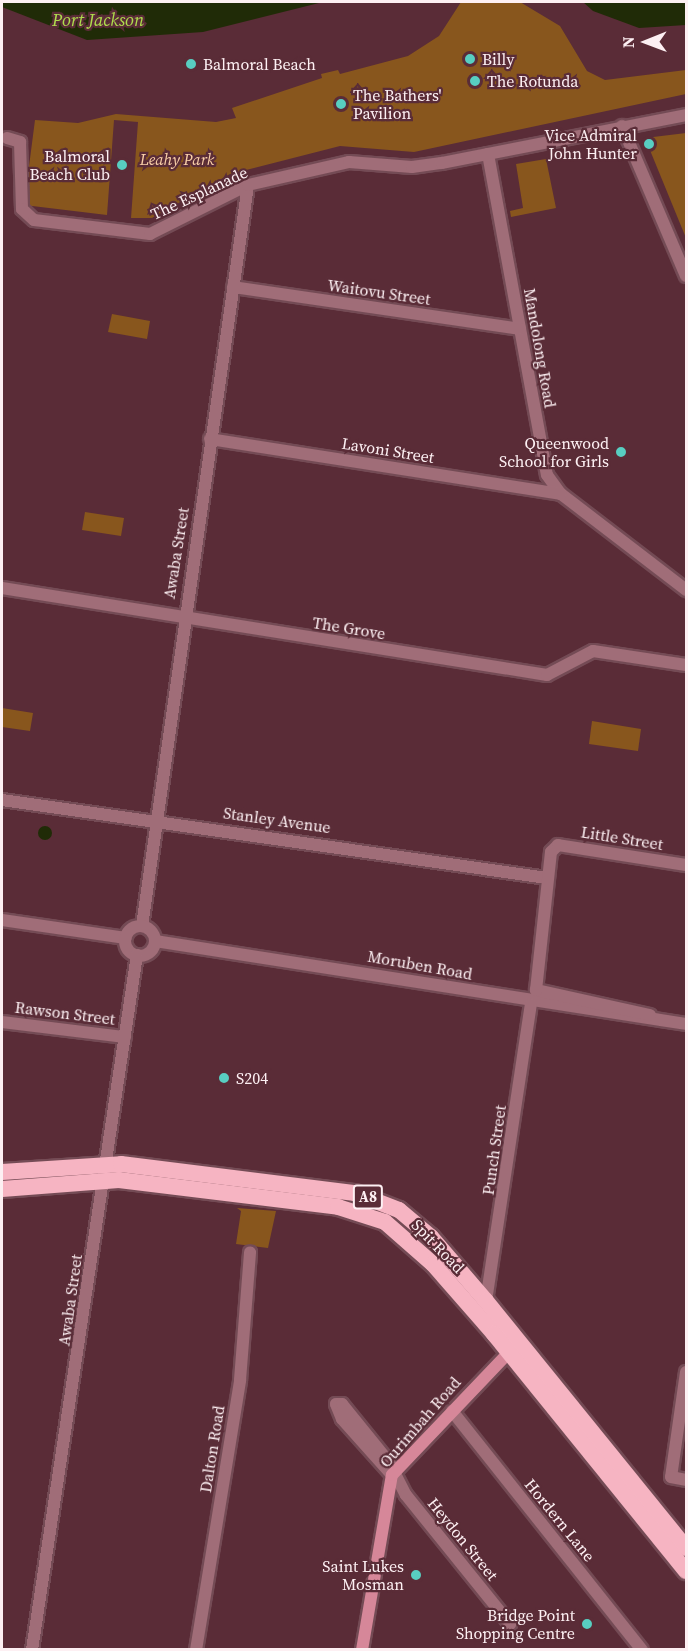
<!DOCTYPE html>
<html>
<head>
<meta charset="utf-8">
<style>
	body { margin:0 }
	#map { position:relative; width:688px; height:1651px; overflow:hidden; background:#5a2c37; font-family:"Source Serif 4",serif }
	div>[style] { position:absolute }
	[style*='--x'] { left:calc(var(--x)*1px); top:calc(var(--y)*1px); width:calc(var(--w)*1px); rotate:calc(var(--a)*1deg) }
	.green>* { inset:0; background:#88561d }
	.water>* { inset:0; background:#202b07 }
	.round { border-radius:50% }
	.roads { filter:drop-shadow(2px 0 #744b55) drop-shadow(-2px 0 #744b55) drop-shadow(0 2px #744b55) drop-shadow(0 -2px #744b55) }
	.minor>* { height:12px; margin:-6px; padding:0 6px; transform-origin:6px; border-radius:6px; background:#a06d78 }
	.tertiary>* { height:12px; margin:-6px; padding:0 6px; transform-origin:6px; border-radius:6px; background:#a06d78 }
	.tertiary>.ring { margin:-6px; padding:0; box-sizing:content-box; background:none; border:12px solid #a06d78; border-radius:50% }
	.secondary>* { height:12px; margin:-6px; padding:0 6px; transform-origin:6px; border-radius:6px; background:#d68799 }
	.trunk>* { height:16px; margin:-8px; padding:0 8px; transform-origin:8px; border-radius:8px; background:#f6b4c2 }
	.dots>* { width:16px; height:16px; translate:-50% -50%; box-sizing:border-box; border:3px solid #5a2c37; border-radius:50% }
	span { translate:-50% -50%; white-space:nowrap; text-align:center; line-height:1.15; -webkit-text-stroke:4.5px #5a2c37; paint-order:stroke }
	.shield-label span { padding:2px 4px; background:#5a2c37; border:2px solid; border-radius:4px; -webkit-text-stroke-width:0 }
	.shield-label { font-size:15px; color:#fdf0f3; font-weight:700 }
	.poi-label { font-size:16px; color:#fdf0f3 }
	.left { translate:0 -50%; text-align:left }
	.right { translate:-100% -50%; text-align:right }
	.park-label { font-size:16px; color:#fad0a8; font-style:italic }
	.street-label { font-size:16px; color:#fdf0f3 }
	.water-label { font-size:18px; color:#afdd4d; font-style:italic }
	.frame { position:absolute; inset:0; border:3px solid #fdf0f3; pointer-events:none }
	.north { position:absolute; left:616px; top:12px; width:60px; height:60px; -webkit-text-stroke:4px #5a2c37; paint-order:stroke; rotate:269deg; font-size:16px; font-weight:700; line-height:24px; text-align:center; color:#fdf0f3 }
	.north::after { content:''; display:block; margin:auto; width:21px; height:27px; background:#fdf0f3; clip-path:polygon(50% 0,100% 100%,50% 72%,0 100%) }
</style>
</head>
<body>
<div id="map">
	<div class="green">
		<div style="clip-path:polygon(461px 2px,520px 2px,560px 26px,587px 71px,605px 80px,686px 70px,686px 94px,414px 152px,340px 146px,230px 174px,152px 218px,131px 218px,138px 122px,114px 120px,107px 215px,24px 205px,35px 120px,78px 123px,116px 114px,216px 122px,236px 118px,232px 108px,322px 78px,321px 74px,338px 70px,340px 74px,408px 56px,439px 36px)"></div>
		<div style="clip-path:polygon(686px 133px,686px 238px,645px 138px)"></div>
		<div style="clip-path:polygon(546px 159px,556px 208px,511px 217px,510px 211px,523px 208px,516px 164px)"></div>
		<div style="clip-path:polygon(112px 314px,150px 321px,147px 339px,108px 332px)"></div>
		<div style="clip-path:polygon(85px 512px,124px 518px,121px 536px,82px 530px)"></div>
		<div style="clip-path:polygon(2px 708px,33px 713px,30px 731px,2px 727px)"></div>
		<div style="clip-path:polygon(592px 721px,641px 729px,638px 751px,589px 744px)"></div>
		<div style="clip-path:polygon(237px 1208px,276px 1211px,268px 1248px,236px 1244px,241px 1211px)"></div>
	</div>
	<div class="water">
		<div style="clip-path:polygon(2px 2px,323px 2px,203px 32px,87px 40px,2px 7px)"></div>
		<div style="clip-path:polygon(583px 2px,686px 2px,686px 25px,639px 28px,593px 11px)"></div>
		<div class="round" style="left:38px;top:826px;width:14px;height:14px"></div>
	</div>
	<div class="roads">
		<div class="minor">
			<div style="--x:622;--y:126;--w:163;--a:66.9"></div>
			<div style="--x:7;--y:138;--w:14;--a:17"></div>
			<div style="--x:20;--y:142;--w:67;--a:88.3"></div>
			<div style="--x:22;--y:209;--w:16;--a:43"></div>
			<div style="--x:34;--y:220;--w:117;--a:6.9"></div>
			<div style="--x:150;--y:234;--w:110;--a:-26.6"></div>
			<div style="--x:488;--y:154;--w:326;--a:79.6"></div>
			<div style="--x:547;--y:475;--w:24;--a:54"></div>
			<div style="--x:561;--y:494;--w:158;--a:37.5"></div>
			<div style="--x:233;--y:287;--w:290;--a:8.3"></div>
			<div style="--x:210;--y:439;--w:355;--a:8.9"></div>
			<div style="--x:2;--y:588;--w:552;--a:9.07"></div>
			<div style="--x:547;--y:675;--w:52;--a:-27.6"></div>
			<div style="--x:593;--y:651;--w:94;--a:8.6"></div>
			<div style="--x:2;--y:800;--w:551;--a:8.14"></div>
			<div style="--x:2;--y:920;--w:125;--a:8.3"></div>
			<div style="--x:155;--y:941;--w:537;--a:8.88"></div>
			<div style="--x:650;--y:1015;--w:117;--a:-167.6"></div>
			<div style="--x:536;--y:990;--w:139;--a:-83.8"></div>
			<div style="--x:551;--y:852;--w:10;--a:-45"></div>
			<div style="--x:558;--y:845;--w:130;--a:8.9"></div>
			<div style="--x:2;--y:1022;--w:124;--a:7"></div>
			<div style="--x:486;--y:1301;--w:300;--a:-81.4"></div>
			<div style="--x:686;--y:1372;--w:106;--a:98.1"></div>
			<div style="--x:671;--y:1477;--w:15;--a:11"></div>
			<div style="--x:452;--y:1411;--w:305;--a:51.5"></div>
			<div style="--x:392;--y:1475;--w:75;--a:-131.8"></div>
			<div style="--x:342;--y:1419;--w:16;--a:-112"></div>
			<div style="--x:336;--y:1404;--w:6;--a:0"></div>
			<div style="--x:342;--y:1404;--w:75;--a:51"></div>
			<div style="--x:389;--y:1462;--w:37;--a:63"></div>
			<div style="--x:406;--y:1495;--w:166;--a:51.1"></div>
			<div style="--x:196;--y:1650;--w:274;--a:-80.7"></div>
			<div style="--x:240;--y:1380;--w:128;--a:-85.5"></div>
		</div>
		<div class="tertiary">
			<div style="--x:142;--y:926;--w:749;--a:-81.86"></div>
			<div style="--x:248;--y:185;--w:104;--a:-12.8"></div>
			<div style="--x:349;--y:162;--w:63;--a:4.5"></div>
			<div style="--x:412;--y:167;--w:30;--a:-8"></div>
			<div style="--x:442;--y:163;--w:249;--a:-11.1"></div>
			<div class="ring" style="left:125px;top:926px;width:18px;height:18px"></div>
			<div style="--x:32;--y:1650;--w:703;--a:-81.41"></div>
		</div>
		<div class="secondary">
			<div style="--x:362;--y:1650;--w:178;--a:-80.3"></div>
			<div style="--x:392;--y:1475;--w:175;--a:-46.4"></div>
		</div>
		<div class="trunk">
			<div style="--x:2;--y:1172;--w:119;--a:-3.8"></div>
			<div style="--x:121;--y:1164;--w:236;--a:7.1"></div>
			<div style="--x:355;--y:1193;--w:47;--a:21.1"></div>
			<div style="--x:399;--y:1210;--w:42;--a:40.2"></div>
			<div style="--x:431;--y:1237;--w:84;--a:49.3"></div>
			<div style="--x:486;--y:1301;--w:318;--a:51"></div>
			<div style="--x:2;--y:1189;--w:117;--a:-4.4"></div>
			<div style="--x:119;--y:1180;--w:221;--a:7"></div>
			<div style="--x:338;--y:1207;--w:49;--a:17.7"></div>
			<div style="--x:385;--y:1222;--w:64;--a:41.2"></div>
			<div style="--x:433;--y:1264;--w:93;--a:48.9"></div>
			<div style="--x:494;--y:1334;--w:305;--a:51"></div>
		</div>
	</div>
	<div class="dots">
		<div style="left:470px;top:59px;background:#58cec1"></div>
		<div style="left:191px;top:64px;background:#58cec1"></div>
		<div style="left:475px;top:81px;background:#58cec1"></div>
		<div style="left:341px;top:104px;background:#58cec1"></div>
		<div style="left:649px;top:144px;background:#58cec1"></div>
		<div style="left:122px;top:165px;background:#58cec1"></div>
		<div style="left:621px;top:452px;background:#58cec1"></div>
		<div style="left:224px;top:1078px;background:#58cec1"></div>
		<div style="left:416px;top:1575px;background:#58cec1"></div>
		<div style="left:587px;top:1624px;background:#58cec1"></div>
	</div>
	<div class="shield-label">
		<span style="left:368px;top:1197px">A8</span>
	</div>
	<div class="poi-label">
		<span class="left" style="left:482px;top:59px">Billy</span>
		<span class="left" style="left:203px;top:64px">Balmoral Beach</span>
		<span class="left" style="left:487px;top:81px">The Rotunda</span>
		<span class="left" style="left:353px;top:104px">The Bathers'<br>Pavilion</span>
		<span class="right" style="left:637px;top:144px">Vice Admiral<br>John Hunter</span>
		<span class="right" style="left:110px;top:165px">Balmoral<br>Beach Club</span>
		<span class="right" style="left:609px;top:452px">Queenwood<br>School for Girls</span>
		<span class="left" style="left:236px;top:1078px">S204</span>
		<span class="right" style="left:404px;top:1575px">Saint Lukes<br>Mosman</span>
		<span class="right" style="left:575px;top:1624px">Bridge Point<br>Shopping Centre</span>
	</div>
	<div class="park-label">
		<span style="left:177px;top:159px">Leahy Park</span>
	</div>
	<div class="street-label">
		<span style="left:199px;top:193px;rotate:-25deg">The Esplanade</span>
		<span style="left:379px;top:292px;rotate:8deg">Waitovu Street</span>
		<span style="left:540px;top:348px;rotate:80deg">Mandolong Road</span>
		<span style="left:388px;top:450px;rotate:9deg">Lavoni Street</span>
		<span style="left:176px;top:553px;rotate:-81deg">Awaba Street</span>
		<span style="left:349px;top:628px;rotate:9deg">The Grove</span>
		<span style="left:277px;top:820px;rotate:8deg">Stanley Avenue</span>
		<span style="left:622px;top:838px;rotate:9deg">Little Street</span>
		<span style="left:420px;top:965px;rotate:10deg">Moruben Road</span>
		<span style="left:65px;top:1013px;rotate:7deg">Rawson Street</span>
		<span style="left:494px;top:1150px;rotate:-82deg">Punch Street</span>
		<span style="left:438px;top:1246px;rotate:46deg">Spit Road</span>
		<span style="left:70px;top:1300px;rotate:-82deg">Awaba Street</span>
		<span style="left:420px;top:1422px;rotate:-49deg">Ourimbah Road</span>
		<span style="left:212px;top:1449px;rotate:-81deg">Dalton Road</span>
		<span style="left:560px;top:1520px;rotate:51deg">Hordern Lane</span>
		<span style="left:463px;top:1539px;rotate:51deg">Heydon Street</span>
	</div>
	<div class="water-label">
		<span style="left:98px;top:20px">Port Jackson</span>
	</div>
	<div class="frame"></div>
	<div class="north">N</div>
</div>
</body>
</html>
